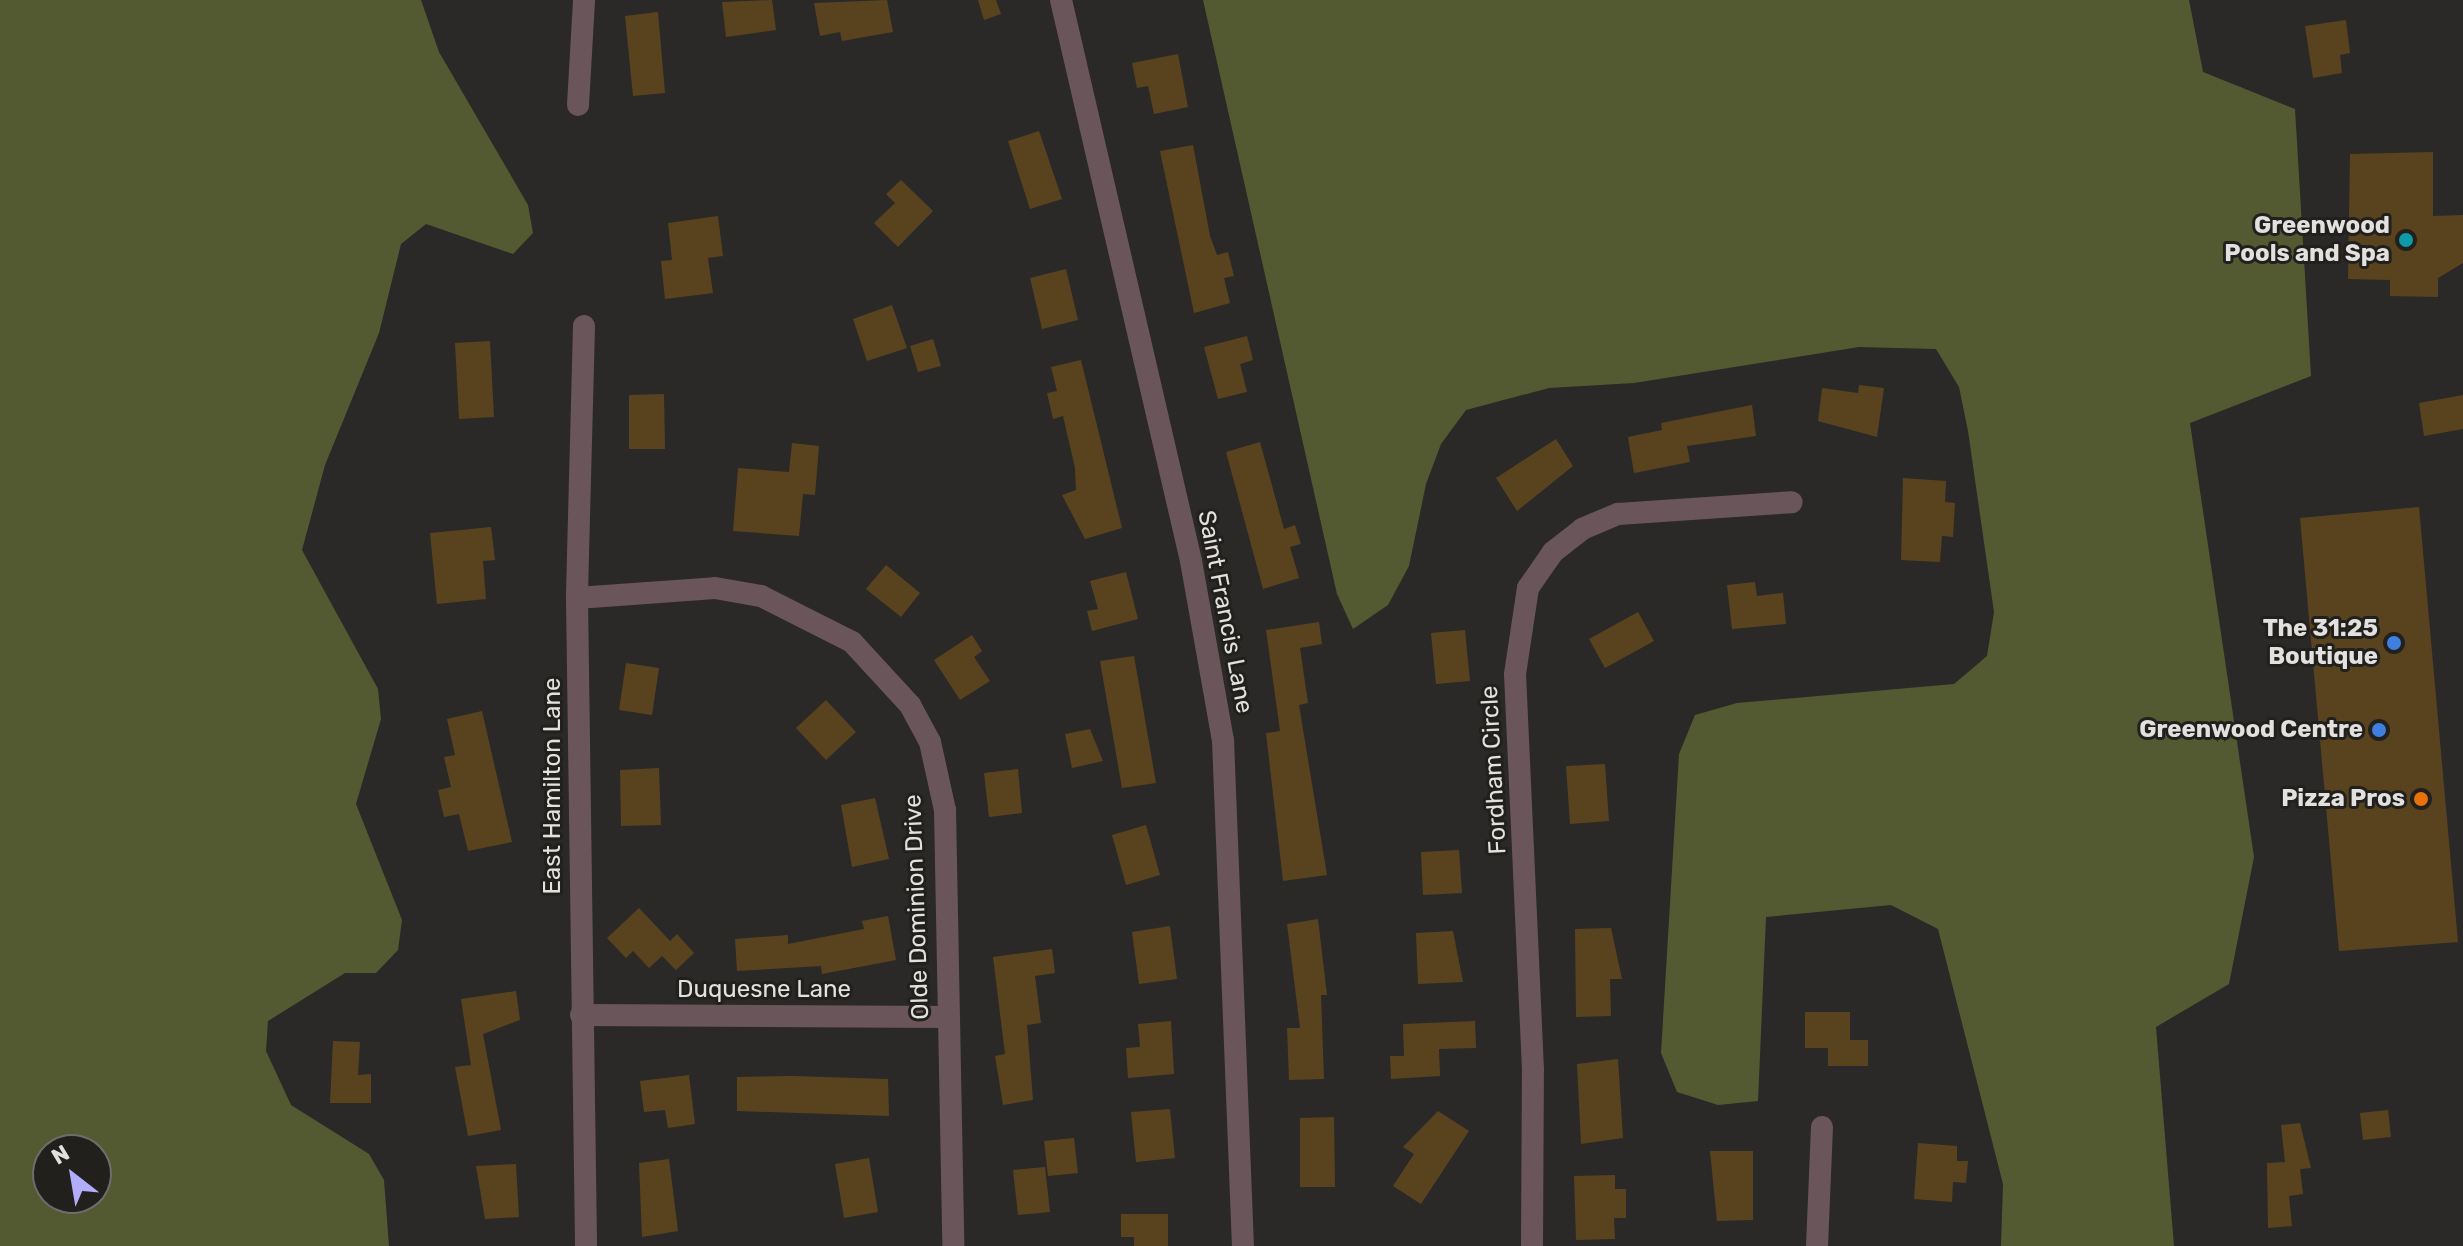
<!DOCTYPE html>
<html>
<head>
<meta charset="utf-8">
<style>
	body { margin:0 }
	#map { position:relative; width:2463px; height:1246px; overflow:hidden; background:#2b2927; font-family:Rubik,sans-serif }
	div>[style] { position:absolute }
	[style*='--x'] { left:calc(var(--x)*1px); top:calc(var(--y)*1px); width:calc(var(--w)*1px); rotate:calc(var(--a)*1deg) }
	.forest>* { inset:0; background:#535a32 }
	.building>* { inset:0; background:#59431f }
	.street>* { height:22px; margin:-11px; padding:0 11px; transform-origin:11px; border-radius:11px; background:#6a565a }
	.dots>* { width:22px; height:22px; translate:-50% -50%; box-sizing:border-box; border:4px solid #22201d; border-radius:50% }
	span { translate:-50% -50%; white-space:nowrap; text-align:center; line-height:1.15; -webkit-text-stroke:6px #22201d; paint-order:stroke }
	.poi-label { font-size:24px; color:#e2e1df; font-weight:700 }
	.right { translate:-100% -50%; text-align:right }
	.street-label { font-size:24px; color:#e2e1df }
	.north { position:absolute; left:32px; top:1134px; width:80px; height:80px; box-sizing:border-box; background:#22201d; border:2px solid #6f6d6b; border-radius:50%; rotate:329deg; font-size:22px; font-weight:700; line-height:32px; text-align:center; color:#e2e1df }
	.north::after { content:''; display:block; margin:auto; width:28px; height:36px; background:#b1adfa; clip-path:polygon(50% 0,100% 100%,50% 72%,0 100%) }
</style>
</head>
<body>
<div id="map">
	<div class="forest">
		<div style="clip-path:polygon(evenodd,0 0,421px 0,439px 52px,528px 205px,533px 233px,513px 254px,426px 224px,401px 244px,379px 333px,325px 465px,302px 550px,378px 689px,381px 719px,356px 804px,402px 920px,398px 950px,376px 973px,345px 973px,268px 1021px,266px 1051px,291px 1105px,369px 1154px,384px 1180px,389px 1246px,0 1246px,0 0,96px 1150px,96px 1198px,48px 1198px,48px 1150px,96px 1150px)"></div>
		<div style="clip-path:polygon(1203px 0,2189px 0,2203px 72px,2295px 109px,2311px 376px,2190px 423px,2254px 857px,2229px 984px,2156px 1027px,2174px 1246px,2001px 1246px,2003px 1184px,1938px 929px,1891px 905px,1766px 917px,1758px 1101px,1718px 1105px,1677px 1092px,1661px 1053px,1679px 754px,1695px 715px,1737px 703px,1954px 684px,1987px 656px,1994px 612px,1968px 431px,1959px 387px,1936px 349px,1859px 347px,1634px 383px,1549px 388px,1466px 410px,1441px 444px,1426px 484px,1409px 566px,1388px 605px,1353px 629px,1337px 594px)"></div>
	</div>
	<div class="building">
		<div style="clip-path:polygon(772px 0,776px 30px,726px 37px,722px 2px)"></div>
		<div style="clip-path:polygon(887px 0,893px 32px,842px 41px,840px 32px,820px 36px,814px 3px)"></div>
		<div style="clip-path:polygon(978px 0,996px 0,1001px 14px,984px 20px)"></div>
		<div style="clip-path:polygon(658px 12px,665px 93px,633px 96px,625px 16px)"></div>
		<div style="clip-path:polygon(2346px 20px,2350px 53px,2340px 55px,2342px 73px,2313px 78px,2305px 26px)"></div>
		<div style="clip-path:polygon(1178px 54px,1188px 107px,1154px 114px,1148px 86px,1137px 88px,1132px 63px)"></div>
		<div style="clip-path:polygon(1039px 131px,1062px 199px,1030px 209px,1008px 141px)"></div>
		<div style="clip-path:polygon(1193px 145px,1210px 236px,1217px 255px,1228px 252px,1234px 276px,1224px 278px,1230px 303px,1194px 313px,1160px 151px)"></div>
		<div style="clip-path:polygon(2433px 152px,2433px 216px,2463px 215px,2463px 263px,2438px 278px,2438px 297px,2390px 296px,2390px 280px,2348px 279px,2350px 154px)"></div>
		<div style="clip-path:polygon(901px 180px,933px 211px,898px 247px,874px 223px,895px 203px,886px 194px)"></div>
		<div style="clip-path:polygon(718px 216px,723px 256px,708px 258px,713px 293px,665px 299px,661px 261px,672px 260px,668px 223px)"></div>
		<div style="clip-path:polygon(1066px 269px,1078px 320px,1042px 329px,1030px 278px)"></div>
		<div style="clip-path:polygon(892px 305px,907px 348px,867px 361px,853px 319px)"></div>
		<div style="clip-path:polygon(1247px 336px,1253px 360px,1240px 364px,1247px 392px,1218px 399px,1204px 347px)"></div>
		<div style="clip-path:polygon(933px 339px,941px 366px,918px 372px,910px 346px)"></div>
		<div style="clip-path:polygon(490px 341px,494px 417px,459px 419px,455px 343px)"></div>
		<div style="clip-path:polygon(1081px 360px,1122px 528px,1085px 539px,1062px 495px,1076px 490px,1075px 468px,1063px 416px,1053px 419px,1047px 393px,1057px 391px,1051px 367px)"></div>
		<div style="clip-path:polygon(1859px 385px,1884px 388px,1877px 437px,1818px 421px,1822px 388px,1858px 393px)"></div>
		<div style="clip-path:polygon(664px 394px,665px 449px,629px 449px,629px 395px)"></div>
		<div style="clip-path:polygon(2463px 395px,2463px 429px,2424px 436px,2419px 403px)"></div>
		<div style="clip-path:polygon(1752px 405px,1756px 436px,1687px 446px,1690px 462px,1634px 473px,1628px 437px,1662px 430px,1661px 423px)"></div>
		<div style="clip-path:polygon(1556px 439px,1573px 466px,1517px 511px,1496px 478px)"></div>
		<div style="clip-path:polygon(1260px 442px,1284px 529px,1295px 525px,1301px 544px,1290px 547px,1299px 578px,1263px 589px,1226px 452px)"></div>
		<div style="clip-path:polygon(792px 443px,819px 446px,815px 495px,803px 494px,799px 536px,733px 531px,738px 468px,789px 472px)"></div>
		<div style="clip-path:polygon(1903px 478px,1946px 481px,1945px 502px,1955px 503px,1953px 537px,1942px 536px,1940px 562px,1901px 560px)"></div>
		<div style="clip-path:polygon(2419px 507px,2458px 942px,2339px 951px,2300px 518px)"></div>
		<div style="clip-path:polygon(491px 527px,495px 560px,483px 561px,486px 599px,437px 604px,430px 533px)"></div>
		<div style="clip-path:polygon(886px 565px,920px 593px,901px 617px,866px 589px)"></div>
		<div style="clip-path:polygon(1126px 572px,1138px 619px,1092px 631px,1087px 611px,1098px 609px,1090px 581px)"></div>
		<div style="clip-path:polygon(1755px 582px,1757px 596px,1783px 593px,1786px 624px,1732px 629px,1727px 585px)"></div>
		<div style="clip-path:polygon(1638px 612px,1654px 641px,1605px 668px,1589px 639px)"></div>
		<div style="clip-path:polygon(1319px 622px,1322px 644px,1300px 648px,1308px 703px,1299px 705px,1327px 875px,1283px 881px,1266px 733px,1280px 731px,1266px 630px)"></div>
		<div style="clip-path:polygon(1465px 630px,1470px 681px,1436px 684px,1431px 633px)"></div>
		<div style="clip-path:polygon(972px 635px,982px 651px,974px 657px,990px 681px,960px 700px,934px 660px)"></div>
		<div style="clip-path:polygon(1134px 656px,1156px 783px,1122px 788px,1100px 661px)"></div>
		<div style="clip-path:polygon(626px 663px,659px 668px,652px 715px,619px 710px)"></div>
		<div style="clip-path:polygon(826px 700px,856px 732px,826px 760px,796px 728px)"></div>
		<div style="clip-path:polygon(482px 711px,512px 842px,468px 851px,459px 814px,444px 817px,438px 790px,451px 787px,444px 757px,455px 755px,447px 719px)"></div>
		<div style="clip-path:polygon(1090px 729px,1103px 761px,1072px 768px,1065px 734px)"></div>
		<div style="clip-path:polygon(1605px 764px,1609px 821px,1570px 824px,1566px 766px)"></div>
		<div style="clip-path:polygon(659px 768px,661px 825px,621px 826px,620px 770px)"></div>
		<div style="clip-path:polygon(1018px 769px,1022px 813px,989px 817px,984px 773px)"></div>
		<div style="clip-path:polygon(875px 798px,889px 859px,852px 867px,841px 805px)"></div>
		<div style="clip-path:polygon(1146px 825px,1160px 875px,1126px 885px,1112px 835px)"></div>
		<div style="clip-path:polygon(1459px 850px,1462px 893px,1423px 895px,1421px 852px)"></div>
		<div style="clip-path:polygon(639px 908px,670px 941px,677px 934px,694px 953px,676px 970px,662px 956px,649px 968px,633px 951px,626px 958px,607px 938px)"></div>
		<div style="clip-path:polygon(888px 916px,896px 960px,822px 974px,821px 966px,737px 971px,735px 939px,788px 935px,788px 944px,864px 929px,862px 921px)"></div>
		<div style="clip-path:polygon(1318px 919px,1327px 995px,1321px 995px,1324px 1079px,1289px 1080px,1287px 1028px,1300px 1028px,1287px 924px)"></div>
		<div style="clip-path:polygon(1170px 926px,1177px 979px,1139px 984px,1132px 932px)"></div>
		<div style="clip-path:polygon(1611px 928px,1622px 979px,1610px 979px,1611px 1016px,1576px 1017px,1575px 929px)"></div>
		<div style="clip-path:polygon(1453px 931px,1463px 982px,1418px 984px,1416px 933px)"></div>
		<div style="clip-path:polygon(1052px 949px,1055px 973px,1035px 976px,1041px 1023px,1027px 1025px,1033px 1100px,1003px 1105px,995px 1056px,1005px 1054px,993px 957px)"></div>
		<div style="clip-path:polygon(516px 991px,520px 1020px,483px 1034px,501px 1130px,468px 1136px,455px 1067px,471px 1065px,461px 999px)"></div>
		<div style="clip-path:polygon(1805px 1012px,1850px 1012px,1850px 1040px,1868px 1040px,1868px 1066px,1828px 1066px,1828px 1048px,1805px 1048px)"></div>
		<div style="clip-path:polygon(1171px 1021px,1174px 1074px,1128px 1078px,1126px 1048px,1140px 1047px,1138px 1024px)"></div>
		<div style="clip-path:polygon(1475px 1021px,1476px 1048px,1439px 1049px,1440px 1076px,1391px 1079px,1390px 1056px,1404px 1056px,1403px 1024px)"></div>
		<div style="clip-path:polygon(333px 1041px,360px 1042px,358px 1075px,371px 1074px,371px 1103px,330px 1103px)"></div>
		<div style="clip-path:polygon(1618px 1059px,1623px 1138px,1581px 1144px,1577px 1064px)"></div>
		<div style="clip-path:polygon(689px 1075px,695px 1124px,668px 1128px,665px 1110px,644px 1112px,640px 1081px)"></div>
		<div style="clip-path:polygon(792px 1076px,888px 1079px,889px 1116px,737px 1111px,737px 1077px)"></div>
		<div style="clip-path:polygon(1170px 1109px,1175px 1158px,1136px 1162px,1131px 1112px)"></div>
		<div style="clip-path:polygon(2388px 1110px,2391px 1137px,2363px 1140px,2360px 1113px)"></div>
		<div style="clip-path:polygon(1438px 1111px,1469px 1131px,1421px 1204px,1393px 1186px,1414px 1154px,1403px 1147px)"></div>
		<div style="clip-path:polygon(1334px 1117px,1335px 1187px,1300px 1187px,1300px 1118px)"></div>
		<div style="clip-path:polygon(2300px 1123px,2311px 1168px,2300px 1169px,2303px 1194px,2289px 1196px,2292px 1226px,2268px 1228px,2267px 1163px,2285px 1162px,2281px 1125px)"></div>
		<div style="clip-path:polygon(1074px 1138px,1078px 1173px,1048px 1176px,1044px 1141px)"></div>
		<div style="clip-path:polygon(1918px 1143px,1957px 1146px,1957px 1161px,1968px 1161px,1966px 1183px,1953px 1182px,1952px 1202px,1914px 1199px)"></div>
		<div style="clip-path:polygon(1710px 1151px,1753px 1151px,1753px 1220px,1717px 1221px)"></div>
		<div style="clip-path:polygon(869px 1158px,878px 1212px,844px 1218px,835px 1164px)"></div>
		<div style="clip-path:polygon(669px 1159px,678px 1231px,642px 1237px,639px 1163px)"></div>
		<div style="clip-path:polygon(516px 1164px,519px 1217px,485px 1219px,476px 1166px)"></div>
		<div style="clip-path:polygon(1045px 1167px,1050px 1212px,1018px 1215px,1013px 1170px)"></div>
		<div style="clip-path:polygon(1615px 1175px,1615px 1189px,1626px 1189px,1626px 1218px,1614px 1218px,1615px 1239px,1576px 1240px,1574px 1176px)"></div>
		<div style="clip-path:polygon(1121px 1214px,1168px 1214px,1168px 1246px,1134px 1246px,1134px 1237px,1121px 1237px)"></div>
	</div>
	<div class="street">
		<div style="--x:1061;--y:0;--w:576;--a:76.95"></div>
		<div style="--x:1191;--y:561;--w:182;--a:79.9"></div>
		<div style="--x:1223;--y:740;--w:506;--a:87.74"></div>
		<div style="--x:578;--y:105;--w:105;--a:-86.7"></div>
		<div style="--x:584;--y:326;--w:272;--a:91.5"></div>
		<div style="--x:577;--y:598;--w:648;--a:89.2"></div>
		<div style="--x:577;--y:598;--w:138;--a:-4.1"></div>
		<div style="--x:715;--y:588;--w:47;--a:9.9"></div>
		<div style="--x:761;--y:596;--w:102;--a:26.8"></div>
		<div style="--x:852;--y:642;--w:86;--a:47.4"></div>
		<div style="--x:910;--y:705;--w:42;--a:61.6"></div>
		<div style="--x:930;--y:742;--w:70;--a:77.6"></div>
		<div style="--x:945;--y:810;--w:436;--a:88.9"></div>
		<div style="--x:581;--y:1015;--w:367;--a:0.3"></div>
		<div style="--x:1532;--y:1246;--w:176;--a:-89.7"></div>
		<div style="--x:1533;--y:1070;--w:396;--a:-92.6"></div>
		<div style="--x:1515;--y:674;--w:87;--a:-81.4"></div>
		<div style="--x:1528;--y:588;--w:44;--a:-55.2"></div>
		<div style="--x:1553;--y:552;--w:37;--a:-38"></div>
		<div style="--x:1582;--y:529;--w:39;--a:-23"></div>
		<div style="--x:1618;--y:514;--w:174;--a:-3.9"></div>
		<div style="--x:1817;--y:1246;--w:119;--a:-87.6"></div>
	</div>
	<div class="dots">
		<div style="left:2406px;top:240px;background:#0f9aa8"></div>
		<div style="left:2394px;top:643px;background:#3f7fe0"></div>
		<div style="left:2379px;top:730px;background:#3f7fe0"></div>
		<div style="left:2421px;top:799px;background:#e8710a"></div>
	</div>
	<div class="poi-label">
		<span class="right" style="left:2390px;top:240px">Greenwood<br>Pools and Spa</span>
		<span class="right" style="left:2378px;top:643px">The 31:25<br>Boutique</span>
		<span class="right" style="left:2363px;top:730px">Greenwood Centre</span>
		<span class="right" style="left:2405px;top:799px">Pizza Pros</span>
	</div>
	<div class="street-label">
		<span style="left:1225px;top:612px;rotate:79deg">Saint Francis Lane</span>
		<span style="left:1494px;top:770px;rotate:-93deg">Fordham Circle</span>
		<span style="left:553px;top:786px;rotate:-90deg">East Hamilton Lane</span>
		<span style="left:917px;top:907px;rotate:-92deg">Olde Dominion Drive</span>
		<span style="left:764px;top:990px">Duquesne Lane</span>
	</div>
	<div class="north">N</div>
</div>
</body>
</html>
